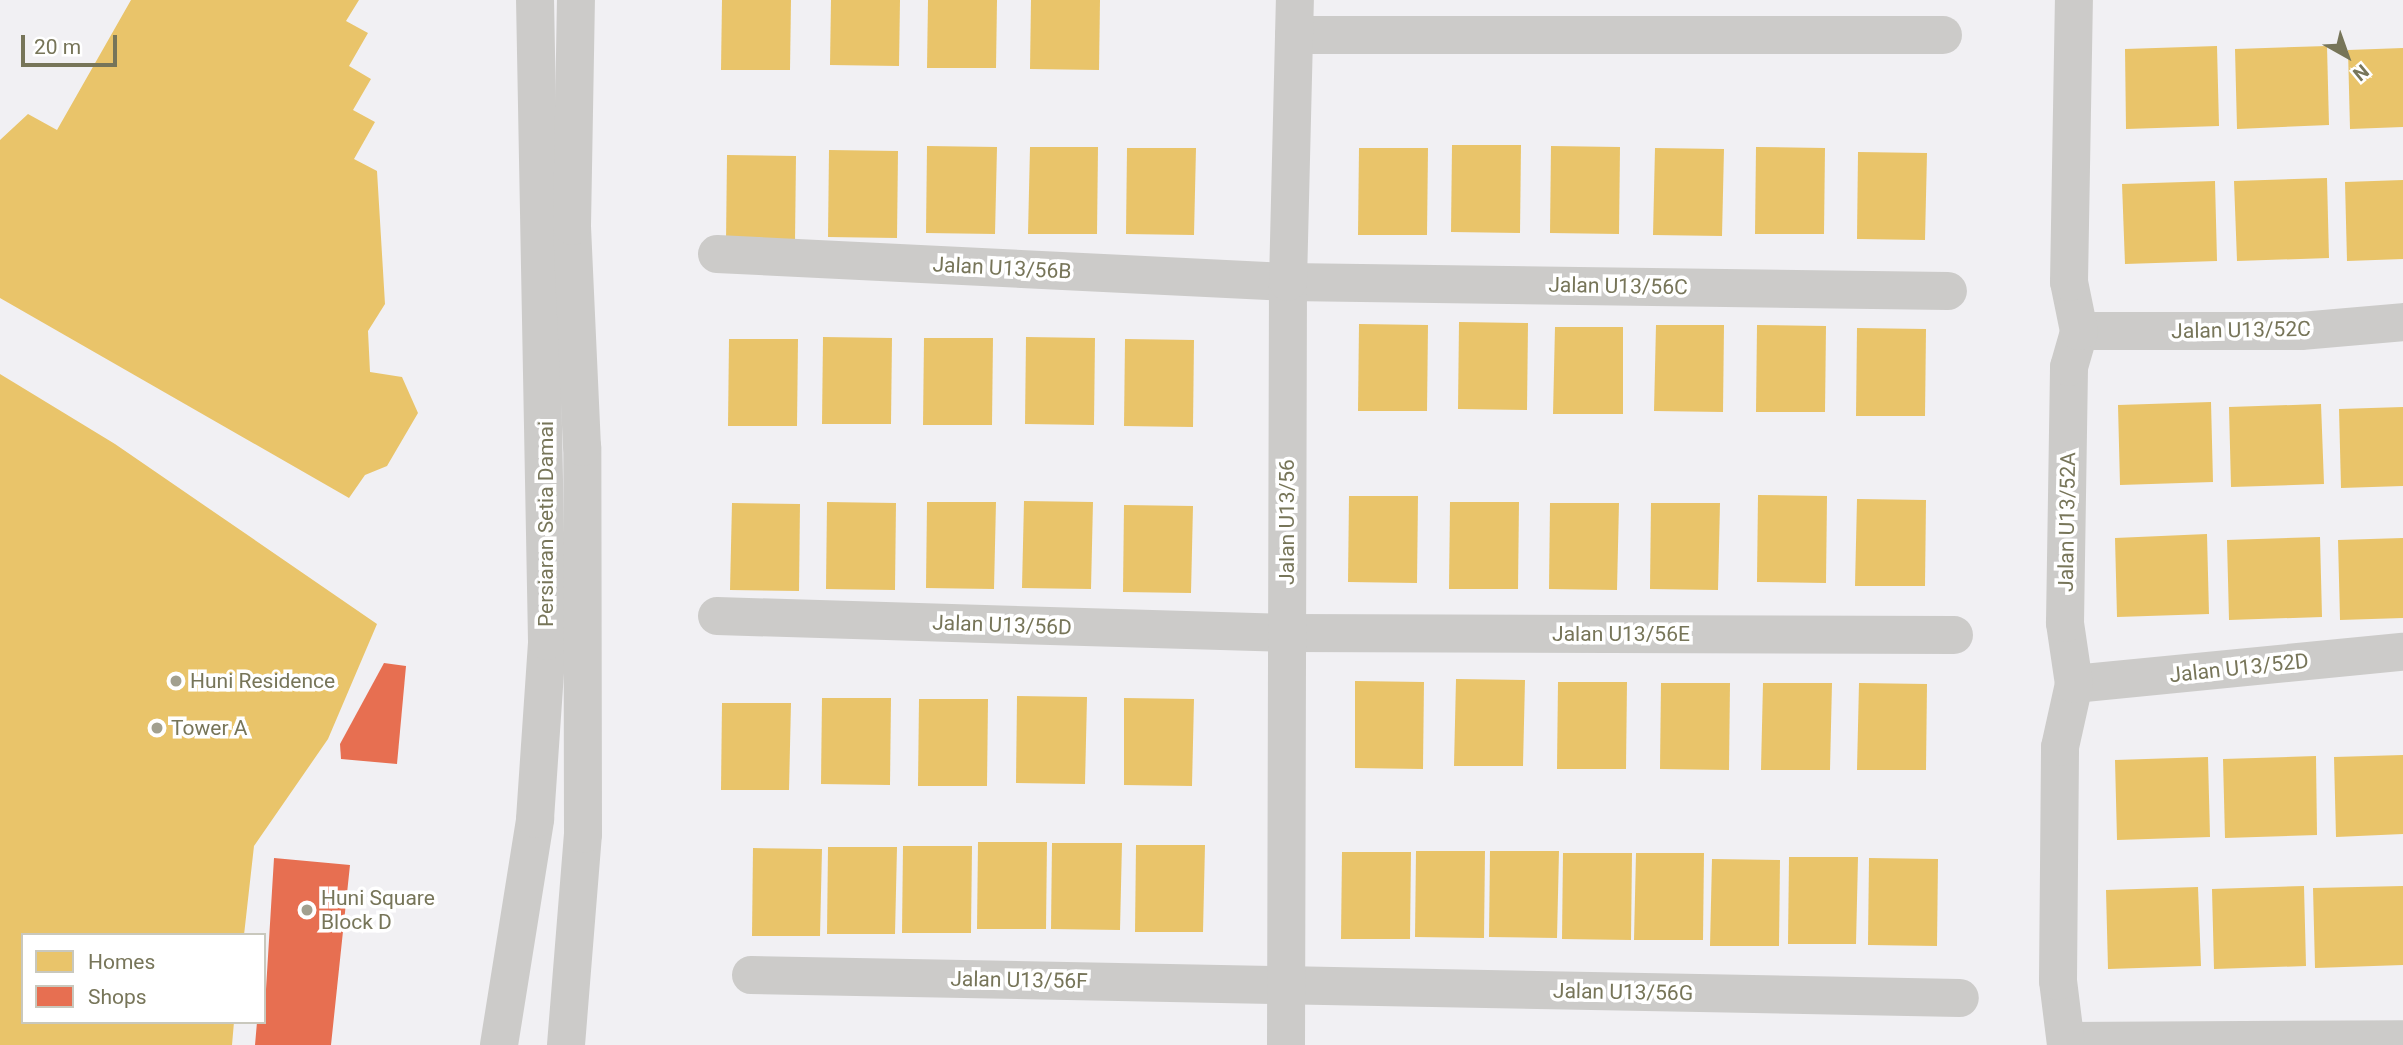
<!DOCTYPE html>
<html>
<head>
<meta charset="utf-8">
<style>
	body { margin:0 }
	#map { position:relative; width:2403px; height:1045px; overflow:hidden; background:#f1f0f3; font-family:Roboto,sans-serif }
	div>[style] { position:absolute }
	[style*='--x'] { left:calc(var(--x)*1px); top:calc(var(--y)*1px); width:calc(var(--w)*1px); rotate:calc(var(--a)*1deg) }
	.homes>* { inset:0; background:#e9c46a }
	.shops>* { inset:0; background:#e76f51 }
	.minor>* { height:38px; margin:-19px; padding:0 19px; transform-origin:19px; border-radius:19px; background:#cccbc9 }
	.dots>* { width:19px; height:19px; translate:-50% -50%; box-sizing:border-box; border:4px solid #fff; border-radius:50% }
	span { translate:-50% -50%; white-space:nowrap; text-align:center; line-height:1.15; -webkit-text-stroke:7px #fff; paint-order:stroke }
	.street-label { font-size:21px; color:#777559 }
	.poi-label { font-size:21px; color:#777559 }
	.left { translate:0 -50%; text-align:left }
	.legend { position:absolute; left:21px; top:933px; width:245px; height:91px; box-sizing:border-box; background:#fff; border:2px solid #c9c8bd; margin:0; padding:9px 12px; list-style:none; font-size:21px; color:#777559 }
	.legend li { display:flex; align-items:center; gap:14px; height:35px }
	.legend b { width:35px; border:2px solid #c9c8bd }
	.north { position:absolute; left:2312px; top:21px; width:70px; height:70px; -webkit-text-stroke:5px #fff; paint-order:stroke; rotate:140deg; font-size:19px; font-weight:700; line-height:28px; text-align:center; color:#777559 }
	.north::after { content:''; display:block; margin:auto; width:24px; height:32px; background:#777559; clip-path:polygon(50% 0,100% 100%,50% 72%,0 100%) }
	.scale { position:absolute; left:21px; top:35px; width:96px; height:32px; box-sizing:border-box; border:4px solid #777559; border-top:0; padding-left:9px; font-size:21px; line-height:24px; white-space:nowrap; color:#777559; -webkit-text-stroke:5px #fff; paint-order:stroke }
</style>
</head>
<body>
<div id="map">
	<div class="homes">
		<div style="clip-path:polygon(131px 0,359px 0,346px 21px,368px 33px,349px 66px,371px 79px,353px 110px,375px 122px,354px 159px,377px 171px,385px 304px,368px 331px,370px 372px,402px 377px,418px 413px,387px 466px,365px 475px,349px 498px,0 298px,0 140px,28px 114px,57px 130px)"></div>
		<div style="clip-path:polygon(722px 0,791px 0,790px 70px,721px 70px)"></div>
		<div style="clip-path:polygon(831px 0,900px 0,899px 66px,830px 65px)"></div>
		<div style="clip-path:polygon(928px 0,997px 0,996px 68px,927px 68px)"></div>
		<div style="clip-path:polygon(1031px 0,1100px 0,1099px 70px,1030px 69px)"></div>
		<div style="clip-path:polygon(2217px 46px,2219px 126px,2126px 129px,2125px 49px)"></div>
		<div style="clip-path:polygon(2327px 46px,2329px 125px,2237px 129px,2235px 49px)"></div>
		<div style="clip-path:polygon(2403px 48px,2403px 127px,2350px 129px,2348px 50px)"></div>
		<div style="clip-path:polygon(1452px 145px,1521px 145px,1520px 233px,1451px 232px)"></div>
		<div style="clip-path:polygon(927px 146px,997px 147px,995px 234px,926px 233px)"></div>
		<div style="clip-path:polygon(1551px 146px,1620px 147px,1619px 234px,1550px 233px)"></div>
		<div style="clip-path:polygon(1030px 147px,1098px 147px,1097px 234px,1028px 234px)"></div>
		<div style="clip-path:polygon(1756px 147px,1825px 148px,1824px 234px,1755px 234px)"></div>
		<div style="clip-path:polygon(1127px 148px,1196px 148px,1194px 235px,1126px 234px)"></div>
		<div style="clip-path:polygon(1359px 148px,1428px 148px,1427px 235px,1358px 235px)"></div>
		<div style="clip-path:polygon(1655px 148px,1724px 149px,1722px 236px,1653px 235px)"></div>
		<div style="clip-path:polygon(829px 150px,898px 151px,897px 238px,828px 237px)"></div>
		<div style="clip-path:polygon(1858px 152px,1927px 153px,1925px 240px,1857px 239px)"></div>
		<div style="clip-path:polygon(727px 155px,796px 156px,795px 242px,726px 242px)"></div>
		<div style="clip-path:polygon(2327px 178px,2329px 258px,2237px 261px,2234px 181px)"></div>
		<div style="clip-path:polygon(2403px 180px,2403px 259px,2347px 261px,2345px 182px)"></div>
		<div style="clip-path:polygon(2215px 181px,2217px 261px,2125px 264px,2122px 184px)"></div>
		<div style="clip-path:polygon(1459px 322px,1528px 323px,1527px 410px,1458px 409px)"></div>
		<div style="clip-path:polygon(1359px 324px,1428px 325px,1427px 411px,1358px 411px)"></div>
		<div style="clip-path:polygon(1656px 325px,1724px 325px,1723px 412px,1654px 411px)"></div>
		<div style="clip-path:polygon(1757px 325px,1826px 326px,1825px 412px,1756px 412px)"></div>
		<div style="clip-path:polygon(1555px 327px,1623px 327px,1623px 414px,1553px 414px)"></div>
		<div style="clip-path:polygon(1857px 328px,1926px 329px,1925px 416px,1856px 416px)"></div>
		<div style="clip-path:polygon(823px 337px,892px 338px,891px 424px,822px 424px)"></div>
		<div style="clip-path:polygon(1026px 337px,1095px 338px,1094px 425px,1025px 424px)"></div>
		<div style="clip-path:polygon(924px 338px,993px 338px,992px 425px,923px 425px)"></div>
		<div style="clip-path:polygon(729px 339px,798px 339px,797px 426px,728px 426px)"></div>
		<div style="clip-path:polygon(1125px 339px,1194px 340px,1193px 427px,1124px 426px)"></div>
		<div style="clip-path:polygon(0 374px,115px 444px,377px 624px,328px 739px,254px 846px,244px 935px,23px 935px,23px 1022px,234px 1022px,232px 1045px,0 1045px)"></div>
		<div style="clip-path:polygon(2211px 402px,2213px 482px,2120px 485px,2118px 405px)"></div>
		<div style="clip-path:polygon(2321px 404px,2324px 484px,2231px 487px,2229px 407px)"></div>
		<div style="clip-path:polygon(2403px 407px,2403px 486px,2341px 488px,2339px 409px)"></div>
		<div style="clip-path:polygon(1758px 495px,1827px 496px,1826px 583px,1757px 582px)"></div>
		<div style="clip-path:polygon(1349px 496px,1418px 496px,1417px 583px,1348px 582px)"></div>
		<div style="clip-path:polygon(1857px 499px,1926px 500px,1925px 586px,1855px 586px)"></div>
		<div style="clip-path:polygon(1024px 501px,1093px 502px,1091px 589px,1022px 588px)"></div>
		<div style="clip-path:polygon(827px 502px,896px 503px,895px 590px,826px 589px)"></div>
		<div style="clip-path:polygon(927px 502px,996px 502px,994px 589px,926px 588px)"></div>
		<div style="clip-path:polygon(1450px 502px,1519px 502px,1518px 589px,1449px 589px)"></div>
		<div style="clip-path:polygon(732px 503px,800px 504px,799px 591px,730px 590px)"></div>
		<div style="clip-path:polygon(1550px 503px,1619px 503px,1617px 590px,1549px 589px)"></div>
		<div style="clip-path:polygon(1651px 503px,1720px 503px,1718px 590px,1650px 589px)"></div>
		<div style="clip-path:polygon(1124px 505px,1193px 506px,1191px 593px,1123px 592px)"></div>
		<div style="clip-path:polygon(2207px 534px,2209px 614px,2117px 617px,2115px 538px)"></div>
		<div style="clip-path:polygon(2320px 537px,2322px 617px,2229px 620px,2227px 540px)"></div>
		<div style="clip-path:polygon(2403px 538px,2403px 618px,2340px 620px,2338px 540px)"></div>
		<div style="clip-path:polygon(1456px 679px,1525px 680px,1523px 766px,1454px 766px)"></div>
		<div style="clip-path:polygon(1355px 681px,1424px 682px,1423px 769px,1355px 768px)"></div>
		<div style="clip-path:polygon(1558px 682px,1627px 682px,1626px 769px,1557px 769px)"></div>
		<div style="clip-path:polygon(1661px 683px,1730px 683px,1729px 770px,1660px 769px)"></div>
		<div style="clip-path:polygon(1763px 683px,1832px 683px,1830px 770px,1761px 770px)"></div>
		<div style="clip-path:polygon(1859px 683px,1927px 684px,1926px 770px,1857px 770px)"></div>
		<div style="clip-path:polygon(1017px 696px,1087px 697px,1085px 784px,1016px 783px)"></div>
		<div style="clip-path:polygon(822px 698px,891px 698px,890px 785px,821px 784px)"></div>
		<div style="clip-path:polygon(1124px 698px,1194px 699px,1192px 786px,1124px 785px)"></div>
		<div style="clip-path:polygon(919px 699px,988px 699px,987px 786px,918px 786px)"></div>
		<div style="clip-path:polygon(722px 703px,791px 703px,789px 790px,721px 790px)"></div>
		<div style="clip-path:polygon(2403px 755px,2403px 834px,2336px 837px,2334px 757px)"></div>
		<div style="clip-path:polygon(2316px 756px,2317px 835px,2225px 838px,2223px 759px)"></div>
		<div style="clip-path:polygon(2208px 757px,2210px 837px,2117px 840px,2115px 760px)"></div>
		<div style="clip-path:polygon(978px 842px,1047px 842px,1046px 929px,977px 929px)"></div>
		<div style="clip-path:polygon(1052px 843px,1122px 843px,1120px 930px,1051px 929px)"></div>
		<div style="clip-path:polygon(1136px 845px,1205px 845px,1203px 932px,1135px 932px)"></div>
		<div style="clip-path:polygon(903px 846px,972px 846px,971px 933px,902px 933px)"></div>
		<div style="clip-path:polygon(828px 847px,897px 847px,895px 934px,827px 934px)"></div>
		<div style="clip-path:polygon(753px 848px,822px 849px,820px 936px,752px 936px)"></div>
		<div style="clip-path:polygon(1416px 851px,1485px 851px,1484px 938px,1415px 937px)"></div>
		<div style="clip-path:polygon(1490px 851px,1559px 851px,1557px 938px,1489px 937px)"></div>
		<div style="clip-path:polygon(1342px 852px,1411px 852px,1410px 939px,1341px 939px)"></div>
		<div style="clip-path:polygon(1563px 853px,1632px 853px,1631px 940px,1562px 939px)"></div>
		<div style="clip-path:polygon(1636px 853px,1704px 853px,1703px 940px,1634px 940px)"></div>
		<div style="clip-path:polygon(1789px 857px,1858px 857px,1856px 944px,1788px 944px)"></div>
		<div style="clip-path:polygon(1869px 858px,1938px 859px,1937px 946px,1868px 945px)"></div>
		<div style="clip-path:polygon(1712px 859px,1780px 860px,1779px 946px,1710px 946px)"></div>
		<div style="clip-path:polygon(2304px 886px,2306px 966px,2214px 969px,2212px 889px)"></div>
		<div style="clip-path:polygon(2403px 886px,2403px 965px,2315px 968px,2313px 888px)"></div>
		<div style="clip-path:polygon(2198px 887px,2201px 966px,2108px 969px,2106px 890px)"></div>
	</div>
	<div class="shops">
		<div style="clip-path:polygon(384px 663px,406px 666px,397px 764px,341px 759px,340px 744px)"></div>
		<div style="clip-path:polygon(274px 858px,350px 865px,331px 1045px,255px 1045px,257px 1022px,264px 1022px)"></div>
	</div>
	<div class="minor">
		<div style="--x:1294;--y:35;--w:649;--a:0"></div>
		<div style="--x:717;--y:254;--w:572;--a:2.81"></div>
		<div style="--x:1288;--y:282;--w:660;--a:0.78"></div>
		<div style="--x:2079;--y:331;--w:222;--a:0"></div>
		<div style="--x:2301;--y:331;--w:102;--a:-5"></div>
		<div style="--x:717;--y:616;--w:570;--a:1.71"></div>
		<div style="--x:1287;--y:633;--w:667;--a:0.17"></div>
		<div style="--x:2074;--y:684;--w:331;--a:-5.6"></div>
		<div style="--x:751;--y:975;--w:1209;--a:1.09"></div>
		<div style="--x:2066;--y:1041;--w:337;--a:-0.3"></div>
		<div style="--x:499;--y:1045;--w:229;--a:-80.9"></div>
		<div style="--x:535;--y:819;--w:178;--a:-86.1"></div>
		<div style="--x:547;--y:641;--w:641;--a:-91.07"></div>
		<div style="--x:566;--y:1045;--w:212;--a:-85.4"></div>
		<div style="--x:583;--y:834;--w:387;--a:-90.1"></div>
		<div style="--x:582;--y:447;--w:221;--a:-92.6"></div>
		<div style="--x:572;--y:226;--w:226;--a:-89"></div>
		<div style="--x:1286;--y:1045;--w:763;--a:-89.85"></div>
		<div style="--x:1288;--y:282;--w:282;--a:-88.6"></div>
		<div style="--x:2066;--y:1045;--w:64;--a:-97.1"></div>
		<div style="--x:2058;--y:981;--w:234;--a:-89.5"></div>
		<div style="--x:2060;--y:747;--w:65;--a:-77.5"></div>
		<div style="--x:2074;--y:684;--w:62;--a:-98.4"></div>
		<div style="--x:2065;--y:623;--w:256;--a:-89.1"></div>
		<div style="--x:2069;--y:367;--w:37;--a:-74"></div>
		<div style="--x:2079;--y:331;--w:50;--a:-101.5"></div>
		<div style="--x:2069;--y:282;--w:282;--a:-89"></div>
	</div>
	<div class="dots">
		<div style="left:176px;top:681px;background:#a2a08f"></div>
		<div style="left:157px;top:728px;background:#a2a08f"></div>
		<div style="left:307px;top:910px;background:#a2a08f"></div>
	</div>
	<div class="street-label">
		<span style="left:1002px;top:268px;rotate:3deg">Jalan U13/56B</span>
		<span style="left:1618px;top:286px;rotate:1deg">Jalan U13/56C</span>
		<span style="left:2241px;top:330px;rotate:-1deg">Jalan U13/52C</span>
		<span style="left:1287px;top:522px;rotate:-90deg">Jalan U13/56</span>
		<span style="left:2067px;top:522px;rotate:-89deg">Jalan U13/52A</span>
		<span style="left:546px;top:524px;rotate:-90deg">Persiaran Setia Damai</span>
		<span style="left:1002px;top:625px;rotate:2deg">Jalan U13/56D</span>
		<span style="left:1621px;top:634px">Jalan U13/56E</span>
		<span style="left:2239px;top:668px;rotate:-6deg">Jalan U13/52D</span>
		<span style="left:1019px;top:980px;rotate:1deg">Jalan U13/56F</span>
		<span style="left:1623px;top:992px;rotate:1deg">Jalan U13/56G</span>
	</div>
	<div class="poi-label">
		<span class="left" style="left:190px;top:681px">Huni Residence</span>
		<span class="left" style="left:171px;top:728px">Tower A</span>
		<span class="left" style="left:321px;top:910px">Huni Square<br>Block D</span>
	</div>
	<ul class="legend">
	<li><b style="height:19px;background:#e9c46a"></b>Homes</li>
	<li><b style="height:19px;background:#e76f51"></b>Shops</li>
	</ul>
	<div class="north">N</div>
	<div class="scale">20 m</div>
</div>
</body>
</html>
